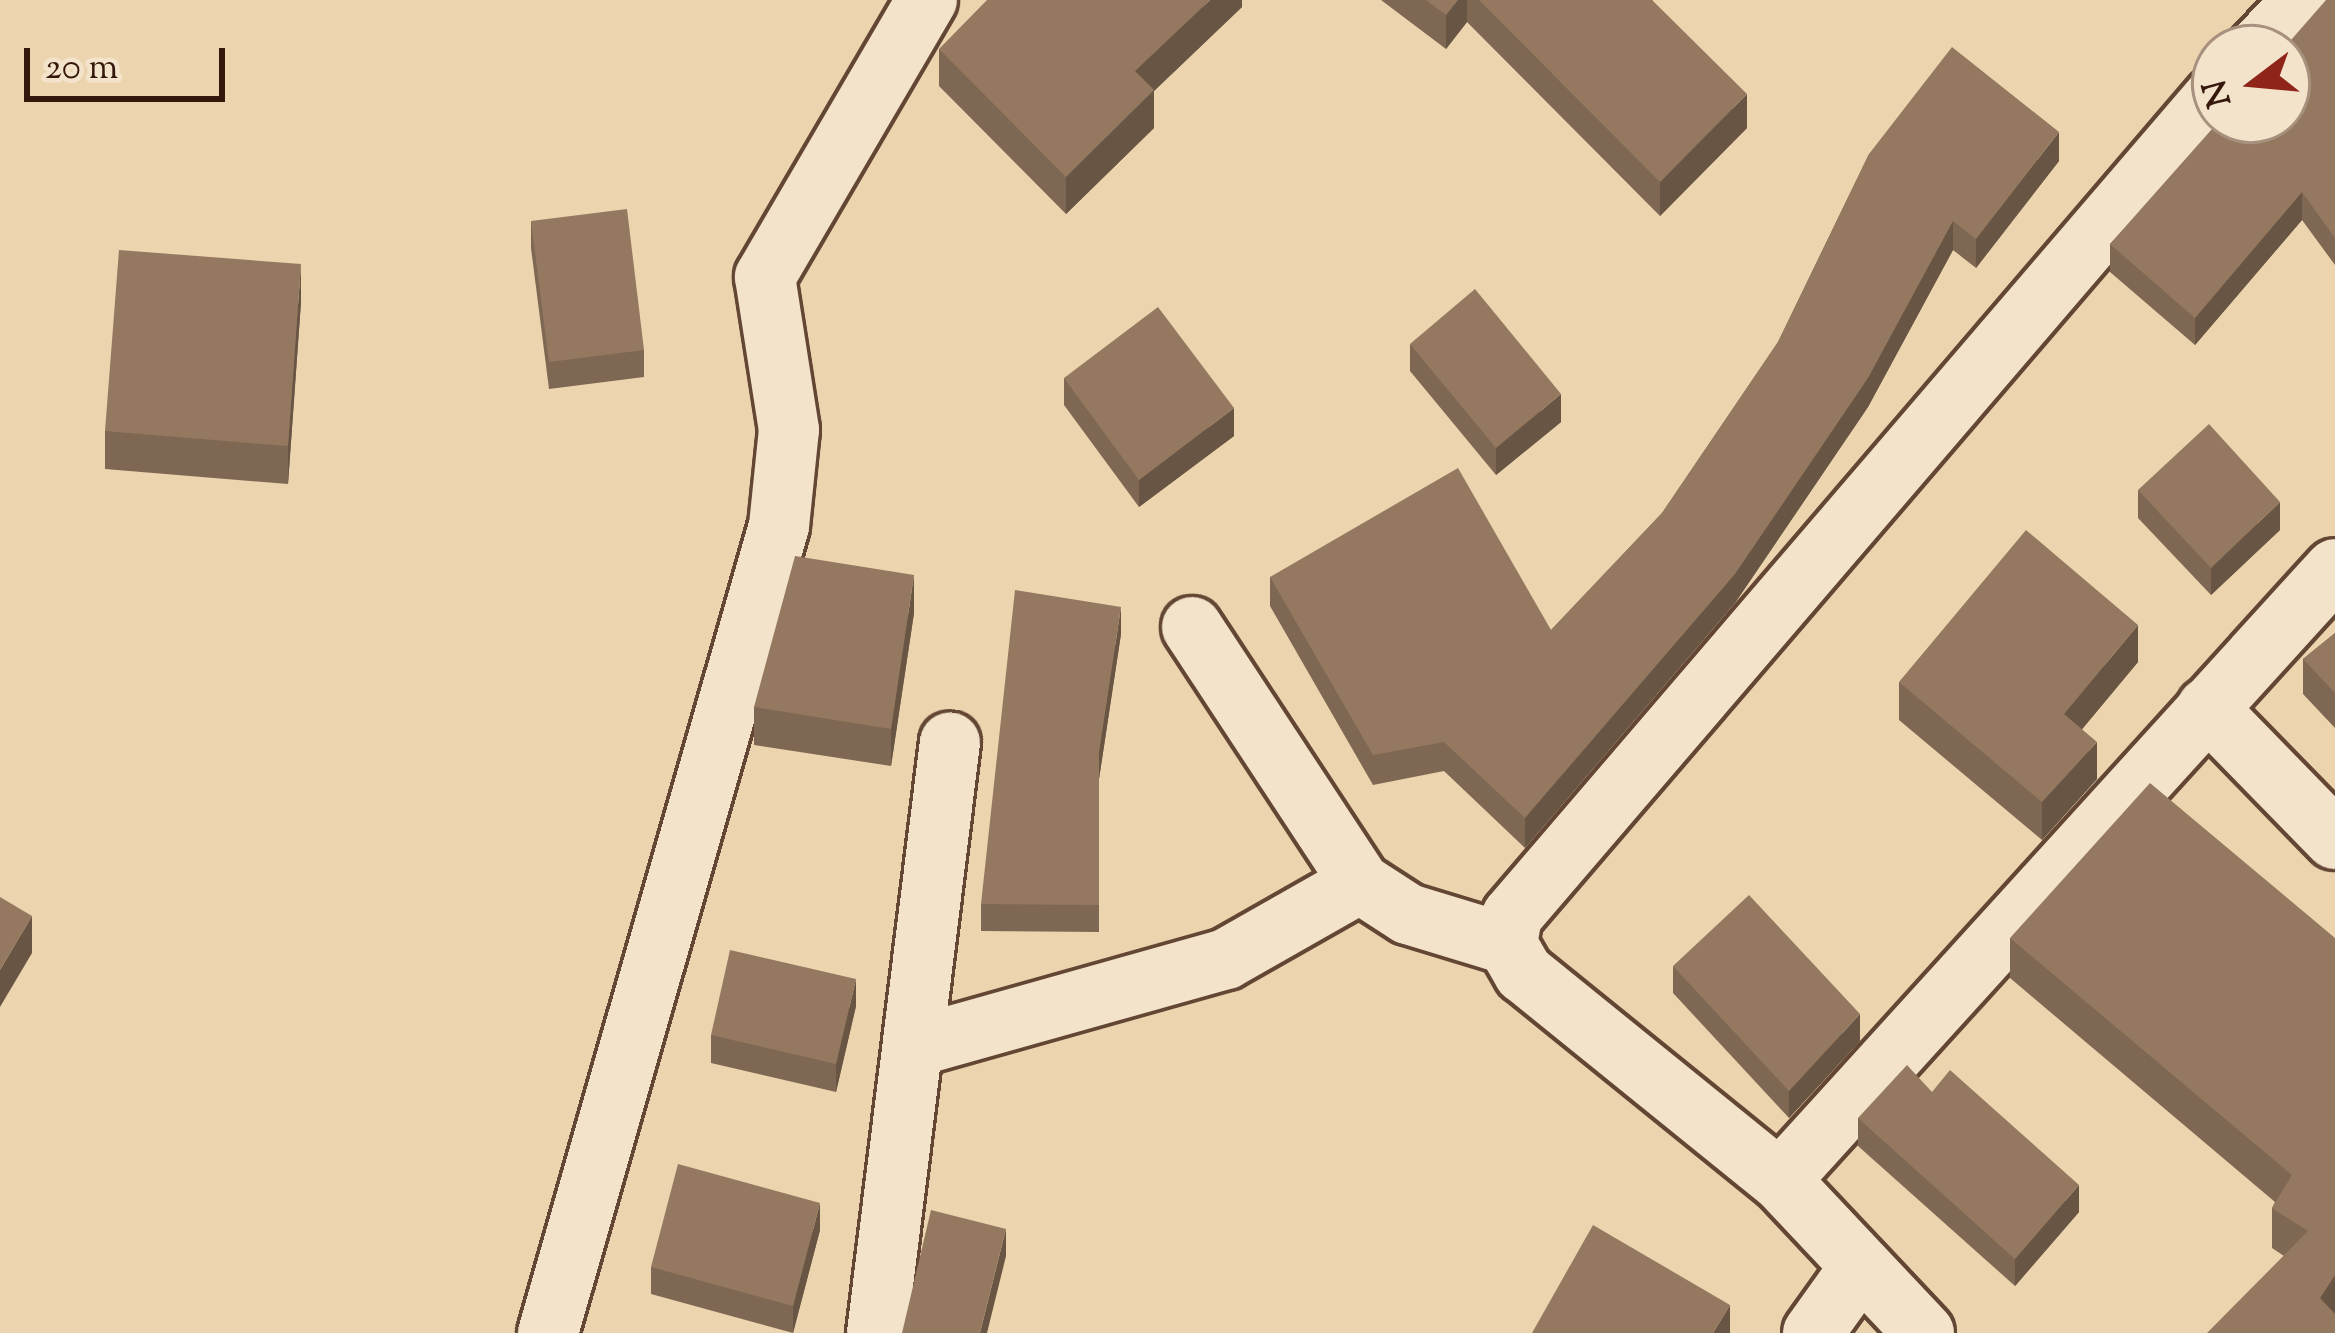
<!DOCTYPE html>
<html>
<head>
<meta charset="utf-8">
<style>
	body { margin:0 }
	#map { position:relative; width:2335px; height:1333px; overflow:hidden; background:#ecd4af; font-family:"Sorts Mill Goudy",serif }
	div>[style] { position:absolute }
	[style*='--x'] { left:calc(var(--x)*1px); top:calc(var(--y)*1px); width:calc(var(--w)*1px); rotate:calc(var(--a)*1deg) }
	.roads { filter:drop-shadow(3px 0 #634634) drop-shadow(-3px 0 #634634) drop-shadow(0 3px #634634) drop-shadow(0 -3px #634634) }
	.minor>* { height:60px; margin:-30px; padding:0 30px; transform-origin:30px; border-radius:30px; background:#f3e3cb }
	.wall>* { inset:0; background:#7f6853 }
	.shaded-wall>* { inset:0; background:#685543 }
	.building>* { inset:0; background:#947960 }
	span { translate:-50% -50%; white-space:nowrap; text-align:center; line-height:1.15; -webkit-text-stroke:10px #f3e3cb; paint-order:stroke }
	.north { position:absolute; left:2191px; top:24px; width:120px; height:120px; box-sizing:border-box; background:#f3e3cb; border:3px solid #a7917e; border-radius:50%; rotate:254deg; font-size:33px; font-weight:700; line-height:48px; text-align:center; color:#35170b }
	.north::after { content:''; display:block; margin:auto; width:42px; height:54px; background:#8f2418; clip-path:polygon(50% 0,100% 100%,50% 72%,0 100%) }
	.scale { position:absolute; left:24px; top:48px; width:201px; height:54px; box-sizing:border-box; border:6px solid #35170b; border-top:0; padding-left:15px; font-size:36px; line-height:42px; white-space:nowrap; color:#35170b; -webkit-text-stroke:9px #f3e3cb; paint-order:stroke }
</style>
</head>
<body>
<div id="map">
	<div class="roads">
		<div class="minor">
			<div style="--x:2258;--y:48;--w:66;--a:-46.2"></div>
			<div style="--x:1192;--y:627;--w:306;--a:56.7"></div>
			<div style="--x:1360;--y:883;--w:57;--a:32.9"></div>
			<div style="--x:1408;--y:914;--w:103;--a:16.9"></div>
			<div style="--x:1507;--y:944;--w:34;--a:60"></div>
			<div style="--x:1524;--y:973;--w:329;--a:39"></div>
			<div style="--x:1780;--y:1180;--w:210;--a:46.7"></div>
			<div style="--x:2207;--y:708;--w:183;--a:45.7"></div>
			<div style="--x:1507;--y:944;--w:28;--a:-80"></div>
			<div style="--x:1512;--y:916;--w:1080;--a:-49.39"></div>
			<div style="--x:920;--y:1045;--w:318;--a:-15.7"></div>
			<div style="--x:1226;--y:959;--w:154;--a:-29.6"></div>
			<div style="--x:1780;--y:1180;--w:825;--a:-47.75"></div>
			<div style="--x:548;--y:1333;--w:839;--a:-74.03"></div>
			<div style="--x:779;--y:526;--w:97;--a:-84.1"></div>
			<div style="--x:789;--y:430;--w:155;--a:-98.9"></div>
			<div style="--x:765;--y:277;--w:321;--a:-59.7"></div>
			<div style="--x:877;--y:1333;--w:595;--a:-82.96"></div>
			<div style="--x:1813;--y:1333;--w:82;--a:-54.4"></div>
		</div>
	</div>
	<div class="wall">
		<div style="clip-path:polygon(1242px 0,1242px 7px,1154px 91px,1154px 128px,1066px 214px,939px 86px,939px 49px)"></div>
		<div style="clip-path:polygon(1381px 0,1652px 0,1747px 128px,1660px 216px,1467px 22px,1446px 49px)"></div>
		<div style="clip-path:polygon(2335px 0,2335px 265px,2302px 220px,2195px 345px,2110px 272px,2110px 244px)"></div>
		<div style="clip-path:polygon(1869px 154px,2059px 161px,1976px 268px,1953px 250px,1868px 407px,1735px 603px,1525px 848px,1444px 771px,1373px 785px,1270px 606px,1270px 577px,1551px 630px,1662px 513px,1778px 342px)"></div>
		<div style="clip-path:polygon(531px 221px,644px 350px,644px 377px,549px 389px,531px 248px)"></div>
		<div style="clip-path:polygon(301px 302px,288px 484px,105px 469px,105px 431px)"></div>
		<div style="clip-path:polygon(1410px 344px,1561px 422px,1496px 475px,1410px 371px)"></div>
		<div style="clip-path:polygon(1064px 378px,1234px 436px,1139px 507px,1064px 405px)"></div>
		<div style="clip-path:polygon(2138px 490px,2280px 530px,2211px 595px,2138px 518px)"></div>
		<div style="clip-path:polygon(914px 613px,891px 766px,754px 745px,754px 707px)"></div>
		<div style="clip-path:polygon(2335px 633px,2335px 728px,2303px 694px,2303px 659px)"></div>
		<div style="clip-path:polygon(1121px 634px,1099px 779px,1099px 932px,981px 931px,981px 904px)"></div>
		<div style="clip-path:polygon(2138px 662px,2082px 729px,2097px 779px,2042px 840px,1899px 720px,1899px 682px)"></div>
		<div style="clip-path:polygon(2010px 938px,2335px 938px,2335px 1333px,2284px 1256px,2272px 1248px,2272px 1208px,2275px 1202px,2010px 978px)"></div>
		<div style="clip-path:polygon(1673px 966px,1860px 1041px,1789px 1118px,1673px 993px)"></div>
		<div style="clip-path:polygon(856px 1006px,836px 1092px,711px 1063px,711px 1035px)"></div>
		<div style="clip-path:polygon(1932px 1092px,2079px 1212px,2015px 1286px,1858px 1146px,1858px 1118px)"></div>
		<div style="clip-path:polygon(820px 1230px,793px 1333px,651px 1294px,651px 1267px)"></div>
	</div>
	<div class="shaded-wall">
		<div style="clip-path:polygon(1210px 0,1242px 0,1242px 7px,1154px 91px,1154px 128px,1066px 214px,1066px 177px,1135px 71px)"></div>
		<div style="clip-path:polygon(1458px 0,1467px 0,1467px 22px,1446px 49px,1446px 15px)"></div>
		<div style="clip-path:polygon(1747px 94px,1747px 128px,1660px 216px,1660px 182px)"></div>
		<div style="clip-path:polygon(2059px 132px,2059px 161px,1976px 268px,1976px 239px)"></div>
		<div style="clip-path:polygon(2302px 192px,2302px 220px,2195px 345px,2195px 318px)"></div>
		<div style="clip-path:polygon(1953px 221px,1953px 250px,1868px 407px,1735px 603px,1525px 848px,1525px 818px)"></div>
		<div style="clip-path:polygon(301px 264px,301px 302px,288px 484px,288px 446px)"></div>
		<div style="clip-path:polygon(1561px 394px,1561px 422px,1496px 475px,1496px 448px)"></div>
		<div style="clip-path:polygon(1234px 408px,1234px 436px,1139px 507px,1139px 480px)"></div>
		<div style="clip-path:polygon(2280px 502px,2280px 530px,2211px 595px,2211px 568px)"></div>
		<div style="clip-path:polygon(914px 575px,914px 613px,891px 766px,891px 729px)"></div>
		<div style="clip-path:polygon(1121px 607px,1121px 634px,1099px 779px,1099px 932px,1099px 752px)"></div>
		<div style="clip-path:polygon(2138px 625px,2138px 662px,2064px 751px,2064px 714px)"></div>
		<div style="clip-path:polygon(2097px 742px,2097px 779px,2042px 840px,2042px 802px)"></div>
		<div style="clip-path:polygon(32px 916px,32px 953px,0 1007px,0 970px)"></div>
		<div style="clip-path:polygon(856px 979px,856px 1006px,836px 1092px,836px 1064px)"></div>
		<div style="clip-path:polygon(1860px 1014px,1860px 1041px,1789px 1118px,1789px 1091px)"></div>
		<div style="clip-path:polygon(2079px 1185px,2079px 1212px,2015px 1286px,2015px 1259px)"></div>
		<div style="clip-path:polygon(820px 1203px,820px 1230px,793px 1333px,793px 1306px)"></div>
		<div style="clip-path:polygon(1006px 1229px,1006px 1256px,987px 1333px,980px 1333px)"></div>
		<div style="clip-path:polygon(2335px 1275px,2335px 1315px,2320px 1298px)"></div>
		<div style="clip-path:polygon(1730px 1305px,1730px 1333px,1713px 1333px)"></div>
	</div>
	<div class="building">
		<div style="clip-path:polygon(987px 0,1210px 0,1135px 71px,1154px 90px,1066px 177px,939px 49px)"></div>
		<div style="clip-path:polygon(1426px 0,1458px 0,1446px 15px)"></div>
		<div style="clip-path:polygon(1479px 0,1652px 0,1747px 94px,1660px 182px)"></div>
		<div style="clip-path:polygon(2326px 0,2335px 0,2335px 238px,2302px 192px,2195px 318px,2110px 244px,2220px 120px,2287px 120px,2287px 48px,2284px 48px)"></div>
		<div style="clip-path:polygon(1952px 47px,2059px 132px,1976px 239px,1953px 221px,1868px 378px,1735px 574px,1525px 818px,1444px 742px,1373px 755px,1270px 577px,1458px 468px,1551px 630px,1662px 513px,1778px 342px,1869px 154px)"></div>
		<div style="clip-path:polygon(627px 209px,644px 350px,549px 362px,531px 221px)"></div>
		<div style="clip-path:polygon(119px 250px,301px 264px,288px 446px,105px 431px)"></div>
		<div style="clip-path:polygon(1475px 289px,1561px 394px,1496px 448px,1410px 344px)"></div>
		<div style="clip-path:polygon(1158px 307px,1234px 408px,1139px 480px,1064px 378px)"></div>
		<div style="clip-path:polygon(2209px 424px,2280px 502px,2211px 568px,2138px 490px)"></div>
		<div style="clip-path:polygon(2026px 530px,2138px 625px,2064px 714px,2097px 742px,2042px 802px,1899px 682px)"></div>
		<div style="clip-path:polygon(795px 556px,914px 575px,891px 729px,754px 707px)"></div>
		<div style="clip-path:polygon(1015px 590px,1121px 607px,1099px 752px,1099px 905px,981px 904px)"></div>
		<div style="clip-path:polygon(2335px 633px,2335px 693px,2303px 659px)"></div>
		<div style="clip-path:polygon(2150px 783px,2335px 938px,2335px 1275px,2320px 1298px,2335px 1314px,2335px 1333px,2207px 1333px,2308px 1231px,2272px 1208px,2292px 1175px,2010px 938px)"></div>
		<div style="clip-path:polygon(1749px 895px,1860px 1014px,1789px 1091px,1673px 966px)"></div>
		<div style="clip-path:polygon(0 897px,32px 916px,0 970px)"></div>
		<div style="clip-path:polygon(730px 950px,856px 979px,836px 1064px,711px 1035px)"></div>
		<div style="clip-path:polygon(1907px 1065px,1932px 1092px,1950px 1070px,2079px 1185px,2015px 1259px,1858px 1118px)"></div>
		<div style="clip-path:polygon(678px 1164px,820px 1203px,793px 1306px,651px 1267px)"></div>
		<div style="clip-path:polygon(931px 1210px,1006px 1229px,980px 1333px,902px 1333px)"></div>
		<div style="clip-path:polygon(1593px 1225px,1730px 1305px,1713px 1333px,1532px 1333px)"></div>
	</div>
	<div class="north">N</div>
	<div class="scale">20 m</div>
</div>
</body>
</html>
